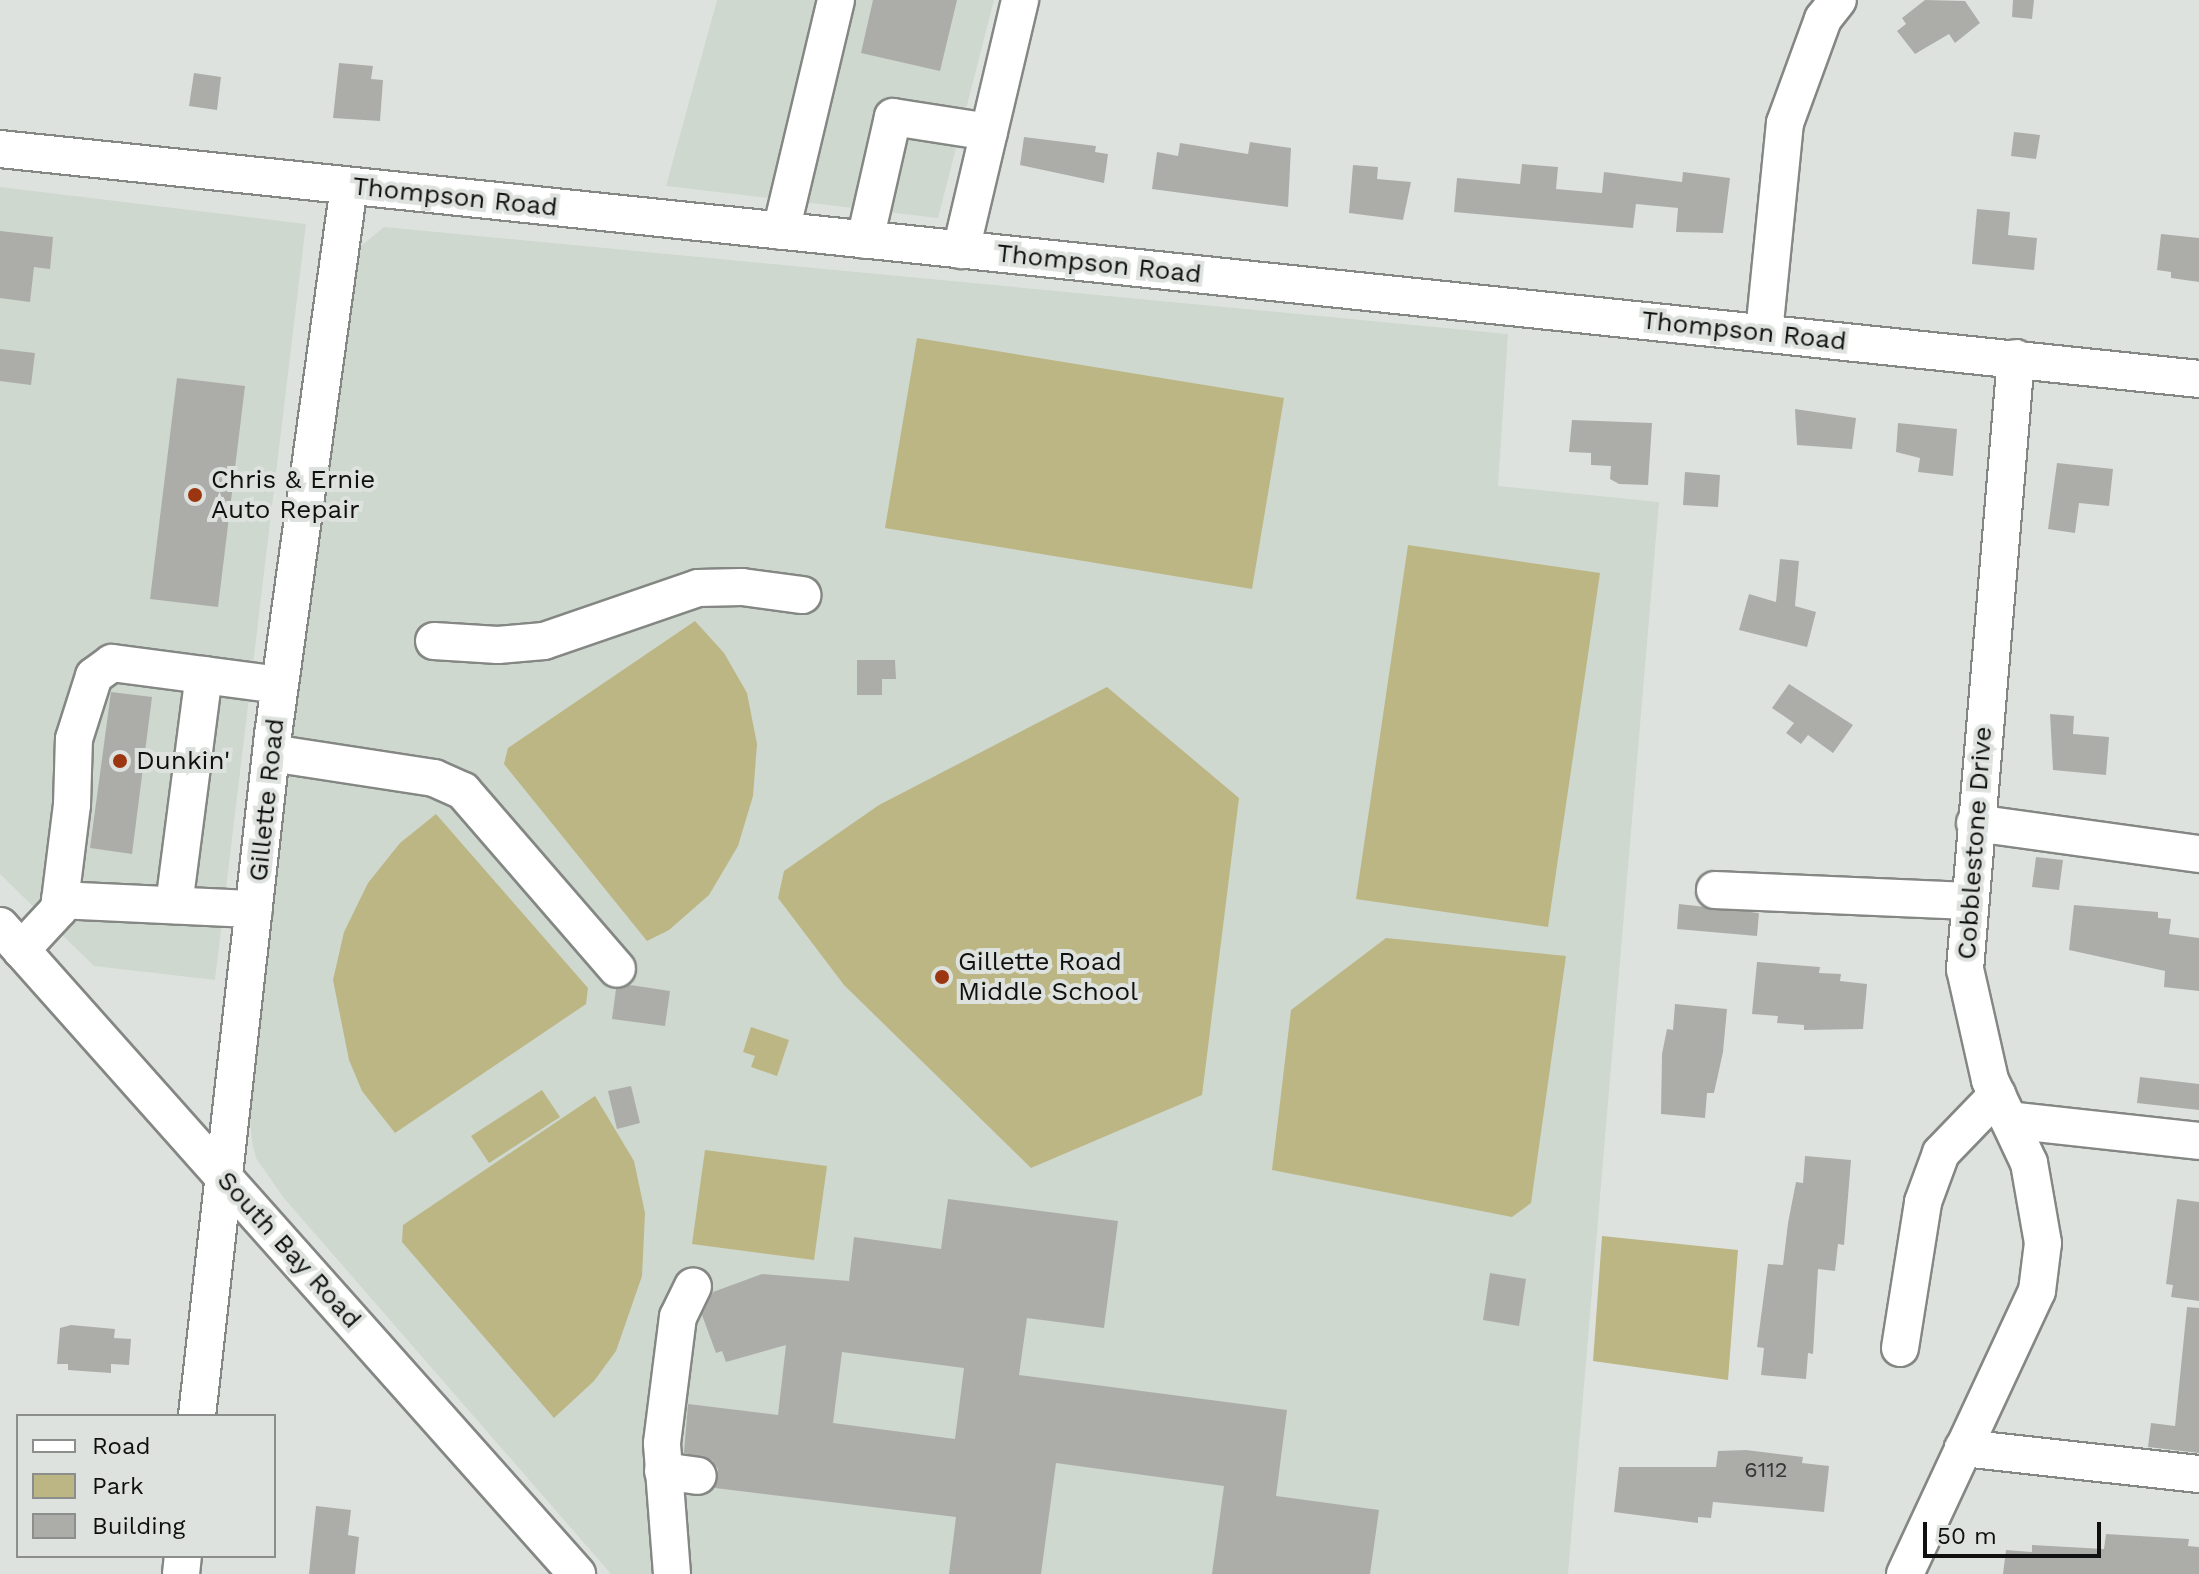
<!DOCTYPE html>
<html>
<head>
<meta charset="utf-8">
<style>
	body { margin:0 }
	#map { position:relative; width:2199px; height:1574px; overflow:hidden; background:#dee2de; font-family:"Work Sans",sans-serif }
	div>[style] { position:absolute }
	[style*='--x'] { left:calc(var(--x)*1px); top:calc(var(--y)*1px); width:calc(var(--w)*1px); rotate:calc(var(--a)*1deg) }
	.built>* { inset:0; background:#ced8ce }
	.green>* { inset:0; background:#bcb685 }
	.building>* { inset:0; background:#acada9 }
	.roads { filter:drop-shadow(2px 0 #848784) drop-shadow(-2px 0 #848784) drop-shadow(0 2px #848784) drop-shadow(0 -2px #848784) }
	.minor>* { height:36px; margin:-18px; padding:0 18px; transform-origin:18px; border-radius:18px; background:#fff }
	.dots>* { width:22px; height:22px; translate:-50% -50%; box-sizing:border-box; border:4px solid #dee2de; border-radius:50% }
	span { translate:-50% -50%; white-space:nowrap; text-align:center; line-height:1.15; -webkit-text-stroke:8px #dee2de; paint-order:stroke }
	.number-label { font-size:22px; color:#363736 }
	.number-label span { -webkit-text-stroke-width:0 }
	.street-label { font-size:26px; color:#0f100f }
	.poi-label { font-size:26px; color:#0f100f }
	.left { translate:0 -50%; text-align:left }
	.legend { position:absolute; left:16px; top:1414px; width:260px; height:144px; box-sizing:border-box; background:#dee2de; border:2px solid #8b8e8b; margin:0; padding:10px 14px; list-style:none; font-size:24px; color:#0f100f }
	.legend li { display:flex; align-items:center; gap:16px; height:40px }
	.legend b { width:40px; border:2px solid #8b8e8b }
	.scale { position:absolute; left:1923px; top:1522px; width:178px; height:36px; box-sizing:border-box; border:4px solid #0f100f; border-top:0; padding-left:10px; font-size:24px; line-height:28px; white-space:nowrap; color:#0f100f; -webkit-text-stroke:6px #dee2de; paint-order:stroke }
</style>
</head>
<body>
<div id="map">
	<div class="built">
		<div style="clip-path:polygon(717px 0,994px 0,938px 218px,666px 186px)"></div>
		<div style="clip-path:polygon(0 187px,306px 224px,215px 980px,94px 966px,0 874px)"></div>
		<div style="clip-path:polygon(384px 227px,1508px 334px,1498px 486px,1659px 502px,1568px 1574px,611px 1574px,283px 1197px,256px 1158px,252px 1142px,250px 1118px,289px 728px,361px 246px)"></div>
	</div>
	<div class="green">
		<div style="clip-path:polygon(917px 338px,1284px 398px,1252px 589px,885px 528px)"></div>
		<div style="clip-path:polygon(1408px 545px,1600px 573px,1548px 927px,1356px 899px)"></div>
		<div style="clip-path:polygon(695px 621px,724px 653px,747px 693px,757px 744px,753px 796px,738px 846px,709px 895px,669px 930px,647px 941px,504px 764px,508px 748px)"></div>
		<div style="clip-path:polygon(1107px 687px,1239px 798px,1202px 1095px,1031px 1168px,844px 985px,778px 898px,784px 871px,879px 805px)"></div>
		<div style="clip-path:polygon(436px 814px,588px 988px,586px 1004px,395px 1133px,362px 1091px,349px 1060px,333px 980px,344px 932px,368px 883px,400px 843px)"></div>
		<div style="clip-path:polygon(1386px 938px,1566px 956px,1531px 1203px,1512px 1217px,1272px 1170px,1291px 1010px)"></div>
		<div style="clip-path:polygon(751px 1027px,789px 1040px,777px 1076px,751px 1067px,755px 1056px,743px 1052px)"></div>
		<div style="clip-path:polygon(542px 1090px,560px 1117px,489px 1163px,471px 1136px)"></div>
		<div style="clip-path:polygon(595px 1096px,634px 1161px,645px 1213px,642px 1276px,616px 1351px,594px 1381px,554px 1418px,402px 1242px,403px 1225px)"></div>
		<div style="clip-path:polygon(705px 1150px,827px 1166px,814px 1260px,692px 1244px)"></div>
		<div style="clip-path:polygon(1602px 1236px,1738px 1250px,1728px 1380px,1593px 1361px)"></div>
	</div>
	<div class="building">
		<div style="clip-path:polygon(873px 0,957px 0,940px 71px,861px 53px)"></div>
		<div style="clip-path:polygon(1925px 0,1965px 1px,1980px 23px,1955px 43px,1949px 34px,1915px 54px,1897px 31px,1906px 24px,1902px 18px)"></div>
		<div style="clip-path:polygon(2013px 0,2034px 0,2032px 19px,2012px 17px)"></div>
		<div style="clip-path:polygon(339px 63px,373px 66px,371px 79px,383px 80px,380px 121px,333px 118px)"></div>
		<div style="clip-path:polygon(194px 73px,221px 77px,217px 110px,189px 106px)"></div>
		<div style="clip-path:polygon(2014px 132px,2040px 135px,2036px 159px,2011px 156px)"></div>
		<div style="clip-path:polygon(1024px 137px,1096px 146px,1095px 152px,1108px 154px,1104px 183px,1020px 165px)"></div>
		<div style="clip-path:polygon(1250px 142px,1291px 148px,1288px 207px,1152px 189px,1157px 152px,1178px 156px,1180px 143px,1248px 154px)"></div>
		<div style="clip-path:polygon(1522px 164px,1558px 167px,1556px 189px,1602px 193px,1604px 172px,1682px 182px,1683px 172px,1730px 178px,1723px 233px,1676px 232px,1678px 208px,1636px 204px,1633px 228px,1454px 212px,1457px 178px,1520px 184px)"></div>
		<div style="clip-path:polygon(1353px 165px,1378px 167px,1377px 179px,1411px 182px,1403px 220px,1349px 213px)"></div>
		<div style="clip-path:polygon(1977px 209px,2010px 212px,2008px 235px,2037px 238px,2034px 270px,1972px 264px)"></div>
		<div style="clip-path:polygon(0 231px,53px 237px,50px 269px,34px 267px,30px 302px,0 298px)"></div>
		<div style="clip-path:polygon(2161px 234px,2199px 238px,2199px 282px,2171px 278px,2171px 272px,2157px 270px)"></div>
		<div style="clip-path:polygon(0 349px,35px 353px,31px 385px,0 381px)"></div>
		<div style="clip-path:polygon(177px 378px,245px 386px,218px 607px,150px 599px)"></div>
		<div style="clip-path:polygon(1795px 409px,1856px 418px,1852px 449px,1797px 445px)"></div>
		<div style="clip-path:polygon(1572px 420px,1652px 423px,1648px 485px,1619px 484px,1610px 479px,1611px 466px,1591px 465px,1591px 453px,1569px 452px)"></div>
		<div style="clip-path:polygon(1898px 423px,1957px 429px,1953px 476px,1918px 472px,1920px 458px,1896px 452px)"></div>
		<div style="clip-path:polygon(2057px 463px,2113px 469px,2109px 506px,2079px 503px,2075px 533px,2048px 529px)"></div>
		<div style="clip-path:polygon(1685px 472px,1720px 475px,1718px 507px,1683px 505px)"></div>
		<div style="clip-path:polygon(1780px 559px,1799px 561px,1795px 606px,1816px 612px,1807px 647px,1739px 630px,1749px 594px,1776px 602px)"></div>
		<div style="clip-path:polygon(857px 660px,895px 660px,896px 679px,882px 679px,882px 695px,857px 695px)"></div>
		<div style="clip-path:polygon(1789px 684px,1853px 725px,1833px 753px,1808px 735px,1801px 744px,1786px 733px,1794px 723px,1772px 708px)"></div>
		<div style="clip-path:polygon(111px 692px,152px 697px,132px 854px,90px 848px)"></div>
		<div style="clip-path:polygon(2050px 714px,2074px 716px,2073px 734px,2109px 737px,2106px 775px,2053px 770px)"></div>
		<div style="clip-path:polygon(2036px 857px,2063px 860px,2059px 890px,2032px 887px)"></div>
		<div style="clip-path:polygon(1679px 904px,1759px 913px,1757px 936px,1677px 929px)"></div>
		<div style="clip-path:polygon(2074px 905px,2158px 912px,2158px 918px,2171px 919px,2169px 934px,2199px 938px,2199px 991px,2164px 987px,2165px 971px,2069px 950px)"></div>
		<div style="clip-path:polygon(1757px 962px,1820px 967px,1819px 973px,1841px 974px,1840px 981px,1867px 984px,1863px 1029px,1804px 1030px,1804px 1025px,1777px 1023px,1778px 1016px,1752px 1014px)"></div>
		<div style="clip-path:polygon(630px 985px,670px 991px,665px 1026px,612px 1019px,616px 989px)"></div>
		<div style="clip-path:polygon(1675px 1004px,1727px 1009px,1723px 1052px,1714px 1093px,1707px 1093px,1705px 1118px,1661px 1114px,1662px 1054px,1667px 1029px,1673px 1030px)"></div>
		<div style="clip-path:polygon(2140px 1077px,2199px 1084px,2199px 1110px,2137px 1103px)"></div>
		<div style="clip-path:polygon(631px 1086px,640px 1123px,617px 1129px,608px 1091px)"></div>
		<div style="clip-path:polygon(1805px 1156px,1851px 1160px,1844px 1245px,1838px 1244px,1835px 1271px,1818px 1269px,1813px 1354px,1808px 1353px,1806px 1379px,1761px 1375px,1764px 1348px,1757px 1347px,1768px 1264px,1783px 1265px,1788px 1223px,1796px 1182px,1803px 1183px)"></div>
		<div style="clip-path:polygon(evenodd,948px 1199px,1118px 1221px,1104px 1328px,1027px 1318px,1019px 1375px,1287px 1410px,1276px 1496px,1379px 1510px,1370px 1574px,1212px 1574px,1224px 1486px,1056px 1463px,1041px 1574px,949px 1574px,956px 1517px,715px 1488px,718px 1469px,712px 1460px,684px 1453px,688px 1404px,778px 1415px,786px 1345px,726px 1362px,722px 1351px,716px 1353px,702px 1315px,713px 1292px,762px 1274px,849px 1281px,854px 1237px,941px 1249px,948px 1199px,842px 1352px,964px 1368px,955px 1439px,833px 1423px,842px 1352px)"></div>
		<div style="clip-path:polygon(2177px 1199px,2199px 1202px,2199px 1301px,2171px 1297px,2173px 1285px,2166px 1284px)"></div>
		<div style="clip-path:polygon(1490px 1273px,1526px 1279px,1519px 1326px,1483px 1320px)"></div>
		<div style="clip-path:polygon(2187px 1307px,2199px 1308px,2199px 1453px,2148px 1447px,2151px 1423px,2175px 1426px)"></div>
		<div style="clip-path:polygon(71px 1325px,115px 1329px,114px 1338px,131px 1339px,129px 1365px,111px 1364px,111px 1373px,68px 1370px,68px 1364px,57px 1364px,60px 1328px)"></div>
		<div style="clip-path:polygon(1746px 1450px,1803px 1457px,1802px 1463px,1829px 1466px,1824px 1512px,1713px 1502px,1711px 1518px,1698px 1517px,1698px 1523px,1614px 1512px,1619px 1467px,1716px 1467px,1718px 1451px)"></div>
		<div style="clip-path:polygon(316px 1506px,351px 1510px,348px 1535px,359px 1537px,355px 1574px,309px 1574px)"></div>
		<div style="clip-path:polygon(2106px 1534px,2189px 1539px,2188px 1546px,2199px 1547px,2199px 1574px,2003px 1574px,2006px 1550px,2032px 1552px,2032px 1545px,2104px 1549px)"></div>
	</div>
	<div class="roads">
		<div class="minor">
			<div style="--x:0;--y:149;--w:2211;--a:5.97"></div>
			<div style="--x:781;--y:231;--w:237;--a:-76.6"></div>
			<div style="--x:865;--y:240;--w:126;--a:-77.2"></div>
			<div style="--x:893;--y:117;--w:97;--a:8.9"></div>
			<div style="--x:961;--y:250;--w:257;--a:-76.7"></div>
			<div style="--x:1764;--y:333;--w:211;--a:-84.3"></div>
			<div style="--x:1785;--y:123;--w:111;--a:-69.9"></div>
			<div style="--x:1823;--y:19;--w:24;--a:-52"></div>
			<div style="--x:434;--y:641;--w:64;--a:3.6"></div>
			<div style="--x:498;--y:645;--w:46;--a:-5"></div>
			<div style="--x:544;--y:641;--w:163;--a:-19"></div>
			<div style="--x:698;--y:588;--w:44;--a:-1.3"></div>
			<div style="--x:742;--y:587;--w:61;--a:7.6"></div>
			<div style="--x:271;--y:753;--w:165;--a:8.7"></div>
			<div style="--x:434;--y:778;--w:32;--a:24"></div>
			<div style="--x:463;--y:791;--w:235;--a:49.1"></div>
			<div style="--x:1975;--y:823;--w:226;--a:7.9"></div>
			<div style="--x:1715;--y:890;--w:253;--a:2.5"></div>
			<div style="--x:60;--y:900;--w:194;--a:2.7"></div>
			<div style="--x:174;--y:905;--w:232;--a:-82.6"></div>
			<div style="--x:0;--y:926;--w:868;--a:48.32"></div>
			<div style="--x:21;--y:950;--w:56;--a:-47.2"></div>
			<div style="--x:59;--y:909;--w:105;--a:-82.9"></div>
			<div style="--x:72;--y:805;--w:66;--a:-88.3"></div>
			<div style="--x:74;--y:739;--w:66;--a:-72.4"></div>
			<div style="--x:94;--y:676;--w:22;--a:-36"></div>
			<div style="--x:112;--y:663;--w:169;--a:7.5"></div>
			<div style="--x:2009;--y:1120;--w:191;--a:6.3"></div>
			<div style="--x:1900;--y:1348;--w:148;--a:-81"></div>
			<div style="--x:1923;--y:1202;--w:52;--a:-69.8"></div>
			<div style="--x:1941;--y:1153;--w:81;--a:-46"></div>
			<div style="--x:197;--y:1416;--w:685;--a:-83.63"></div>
			<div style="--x:273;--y:735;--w:554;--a:-82.12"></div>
			<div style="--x:1963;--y:1448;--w:237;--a:6.3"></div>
			<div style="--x:663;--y:1471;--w:35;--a:8"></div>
			<div style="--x:181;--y:1574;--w:18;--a:-84"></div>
			<div style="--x:672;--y:1574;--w:131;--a:-94.4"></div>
			<div style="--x:662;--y:1443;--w:127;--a:-82.8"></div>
			<div style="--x:678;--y:1317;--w:34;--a:-64"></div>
			<div style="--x:1905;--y:1574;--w:312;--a:-65"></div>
			<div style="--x:2037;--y:1291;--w:48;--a:-82.9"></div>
			<div style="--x:2043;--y:1243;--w:81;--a:-99.9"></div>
			<div style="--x:2029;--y:1163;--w:92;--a:-115.2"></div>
			<div style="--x:1990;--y:1080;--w:114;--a:-102.7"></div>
			<div style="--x:1965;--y:969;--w:613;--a:-85.23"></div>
		</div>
	</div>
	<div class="dots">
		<div style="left:195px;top:495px;background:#9c3610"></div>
		<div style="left:120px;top:761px;background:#9c3610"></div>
		<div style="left:942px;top:977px;background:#9c3610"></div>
	</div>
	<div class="number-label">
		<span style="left:1766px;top:1470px">6112</span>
	</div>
	<div class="street-label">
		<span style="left:455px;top:197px;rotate:6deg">Thompson Road</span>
		<span style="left:1099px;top:264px;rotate:6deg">Thompson Road</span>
		<span style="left:1744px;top:331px;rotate:6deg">Thompson Road</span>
		<span style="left:267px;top:800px;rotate:-84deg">Gillette Road</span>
		<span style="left:1975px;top:843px;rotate:-86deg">Cobblestone Drive</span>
		<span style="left:289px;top:1250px;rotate:48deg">South Bay Road</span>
	</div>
	<div class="poi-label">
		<span class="left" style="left:211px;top:495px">Chris &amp; Ernie<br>Auto Repair</span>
		<span class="left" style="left:136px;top:761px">Dunkin'</span>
		<span class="left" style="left:958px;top:977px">Gillette Road<br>Middle School</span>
	</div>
	<ul class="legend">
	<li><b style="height:10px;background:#fff"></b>Road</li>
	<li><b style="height:22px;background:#bcb685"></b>Park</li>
	<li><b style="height:22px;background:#acada9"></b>Building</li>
	</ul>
	<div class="scale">50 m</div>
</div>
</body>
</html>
